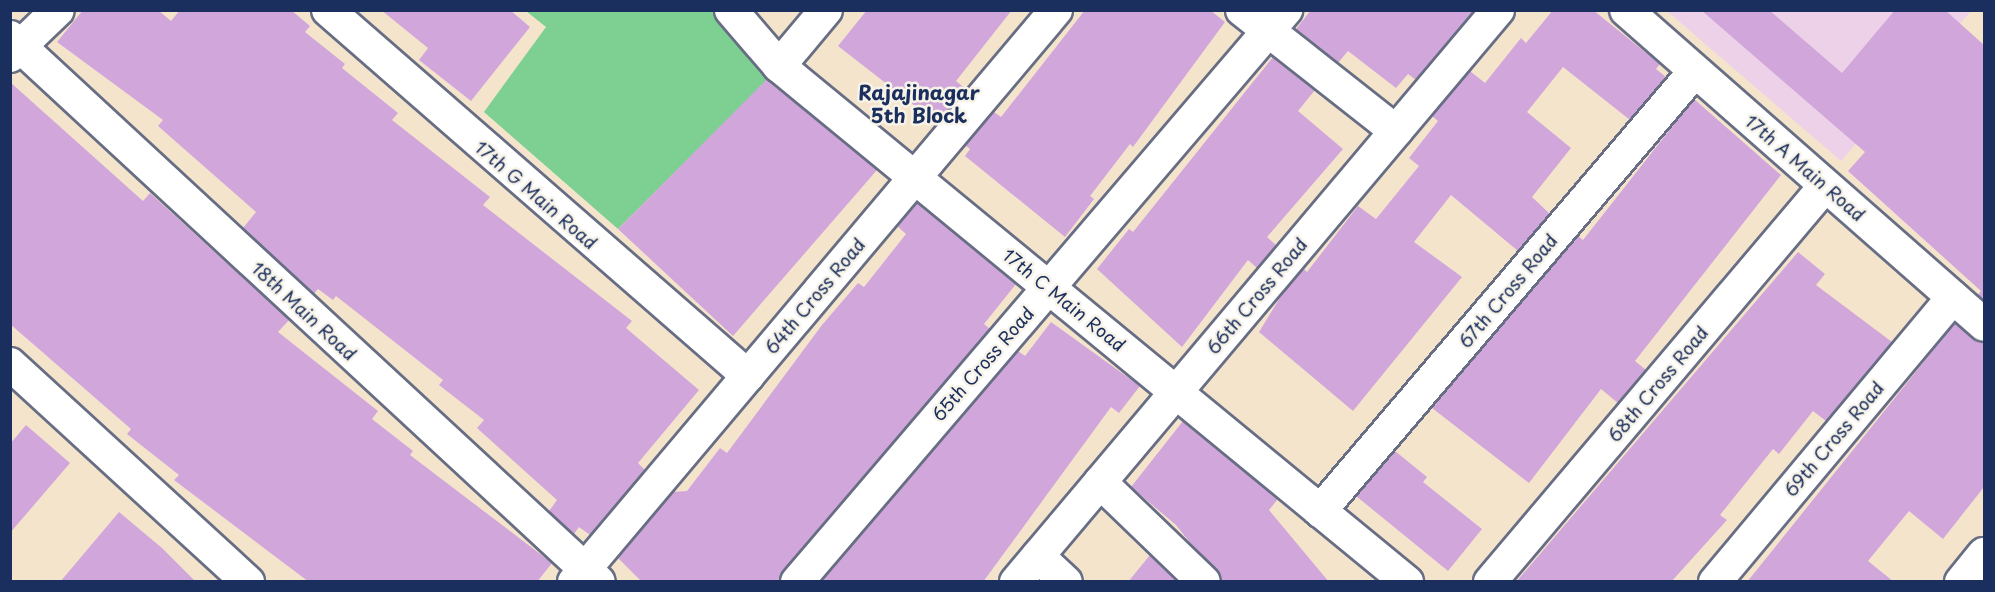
<!DOCTYPE html>
<html>
<head>
<meta charset="utf-8">
<style>
	body { margin:0 }
	#map { position:relative; width:1995px; height:592px; overflow:hidden; background:#f5e4cc; font-family:"Playpen Sans",sans-serif }
	div>[style] { position:absolute }
	[style*='--x'] { left:calc(var(--x)*1px); top:calc(var(--y)*1px); width:calc(var(--w)*1px); rotate:calc(var(--a)*1deg) }
	.built>* { inset:0; background:#edd1e9 }
	.green>* { inset:0; background:#7dd092 }
	.building>* { inset:0; background:#d1a7db }
	.roads { filter:drop-shadow(2px 0 #676e84) drop-shadow(-2px 0 #676e84) drop-shadow(0 2px #676e84) drop-shadow(0 -2px #676e84) }
	.minor>* { height:32px; margin:-16px; padding:0 16px; transform-origin:16px; border-radius:16px; background:#fff }
	span { translate:-50% -50%; white-space:nowrap; text-align:center; line-height:1.15; -webkit-text-stroke:5px #f7f3e8; paint-order:stroke }
	.street-label { font-size:18px; color:#1b2f5e }
	.neighbourhood-label { font-size:20px; color:#1b2f5e; font-weight:700 }
	.frame { position:absolute; inset:0; border:12px solid #1b2f5e; pointer-events:none }
</style>
</head>
<body>
<div id="map">
	<div class="built">
		<div style="clip-path:polygon(1667px 11px,1971px 11px,1841px 161px)"></div>
	</div>
	<div class="green">
		<div style="clip-path:polygon(526px 11px,715px 11px,773px 74px,618px 229px,484px 112px,546px 27px)"></div>
	</div>
	<div class="building">
		<div style="clip-path:polygon(83px 10px,158px 10px,171px 21px,180px 10px,291px 10px,310px 26px,305px 32px,345px 64px,342px 68px,398px 113px,392px 120px,490px 197px,483px 205px,632px 321px,626px 328px,699px 390px,638px 463px,645px 470px,590px 535px,579px 527px,574px 534px,549px 511px,557px 500px,477px 428px,484px 420px,439px 385px,443px 380px,336px 296px,333px 300px,318px 289px,314px 294px,243px 228px,256px 212px,158px 126px,163px 120px,57px 42px)"></div>
		<div style="clip-path:polygon(381px 10px,510px 10px,530px 27px,471px 101px,419px 60px,428px 48px)"></div>
		<div style="clip-path:polygon(867px 10px,1012px 10px,956px 81px,966px 89px,937px 123px,838px 46px)"></div>
		<div style="clip-path:polygon(1085px 10px,1210px 10px,1225px 22px,1133px 147px,1130px 144px,1090px 196px,1094px 199px,1065px 237px,965px 156px,970px 149px,965px 145px,994px 112px,1001px 117px)"></div>
		<div style="clip-path:polygon(1311px 10px,1474px 10px,1416px 80px,1408px 74px,1396px 88px,1348px 51px,1338px 63px,1296px 29px)"></div>
		<div style="clip-path:polygon(1553px 10px,1593px 10px,1660px 64px,1656px 69px,1666px 77px,1630px 120px,1563px 67px,1527px 112px,1571px 148px,1532px 197px,1550px 214px,1518px 251px,1451px 195px,1414px 242px,1462px 277px,1353px 411px,1259px 332px,1284px 291px,1304px 269px,1307px 272px,1358px 206px,1376px 219px,1419px 166px,1409px 158px,1438px 121px,1432px 116px,1470px 71px,1485px 83px,1521px 38px,1526px 43px)"></div>
		<div style="clip-path:polygon(1701px 10px,1769px 10px,1842px 73px,1895px 10px,1945px 10px,1984px 45px,1984px 301px,1978px 295px,1981px 291px,1848px 171px,1865px 152px)"></div>
		<div style="clip-path:polygon(1273px 57px,1315px 90px,1298px 111px,1343px 149px,1267px 237px,1276px 245px,1257px 268px,1248px 260px,1182px 347px,1097px 269px,1129px 229px,1133px 232px)"></div>
		<div style="clip-path:polygon(767px 79px,877px 170px,733px 336px,618px 229px)"></div>
		<div style="clip-path:polygon(10px 82px,143px 201px,150px 193px,289px 320px,278px 332px,378px 411px,372px 419px,413px 451px,410px 455px,552px 563px,537px 582px,309px 582px,174px 480px,179px 475px,127px 434px,131px 429px,10px 324px)"></div>
		<div style="clip-path:polygon(1694px 99px,1781px 175px,1635px 361px,1646px 370px,1618px 403px,1601px 389px,1529px 483px,1432px 408px,1578px 236px,1583px 240px)"></div>
		<div style="clip-path:polygon(917px 203px,1016px 284px,984px 324px,990px 329px,779px 582px,642px 582px,618px 558px,673px 492px,687px 491px,720px 448px,727px 453px,822px 325px,858px 283px,864px 287px,906px 234px,897px 226px)"></div>
		<div style="clip-path:polygon(1798px 252px,1825px 274px,1816px 285px,1892px 342px,1826px 421px,1813px 411px,1779px 454px,1773px 449px,1720px 515px,1727px 520px,1671px 582px,1516px 582px)"></div>
		<div style="clip-path:polygon(1051px 322px,1140px 386px,1119px 413px,1111px 407px,983px 582px,821px 582px,1018px 351px,1025px 356px)"></div>
		<div style="clip-path:polygon(1955px 323px,1984px 342px,1984px 487px,1943px 539px,1909px 511px,1868px 561px,1894px 582px,1747px 582px)"></div>
		<div style="clip-path:polygon(1183px 421px,1278px 499px,1269px 510px,1329px 582px,1221px 582px,1176px 525px,1131px 487px)"></div>
		<div style="clip-path:polygon(26px 425px,70px 463px,10px 533px,10px 444px)"></div>
		<div style="clip-path:polygon(1395px 451px,1427px 477px,1423px 482px,1482px 529px,1448px 571px,1356px 496px)"></div>
		<div style="clip-path:polygon(119px 512px,162px 548px,196px 582px,60px 582px)"></div>
		<div style="clip-path:polygon(1150px 555px,1178px 582px,1128px 582px)"></div>
	</div>
	<div class="roads">
		<div class="minor">
			<div style="--x:328;--y:10;--w:557;--a:41.07"></div>
			<div style="--x:731;--y:10;--w:74;--a:49.4"></div>
			<div style="--x:779;--y:66;--w:813;--a:39.41"></div>
			<div style="--x:1242;--y:10;--w:196;--a:38.2"></div>
			<div style="--x:1626;--y:10;--w:477;--a:41.3"></div>
			<div style="--x:10;--y:37;--w:802;--a:42.78"></div>
			<div style="--x:10;--y:56;--w:66;--a:-43.8"></div>
			<div style="--x:779;--y:66;--w:73;--a:-50"></div>
			<div style="--x:10;--y:364;--w:323;--a:42.5"></div>
			<div style="--x:1100;--y:482;--w:144;--a:43.9"></div>
			<div style="--x:1320;--y:511;--w:578;--a:-49.56"></div>
			<div style="--x:1038;--y:556;--w:38;--a:43"></div>
			<div style="--x:574;--y:582;--w:748;--a:-49.88"></div>
			<div style="--x:797;--y:582;--w:753;--a:-49.47"></div>
			<div style="--x:1016;--y:582;--w:748;--a:-49.88"></div>
			<div style="--x:1490;--y:582;--w:519;--a:-49.77"></div>
			<div style="--x:1715;--y:582;--w:371;--a:-50.1"></div>
			<div style="--x:1961;--y:582;--w:36;--a:-51"></div>
		</div>
	</div>
	<div class="street-label">
		<span style="left:1805px;top:168px;rotate:41deg">17th A Main Road</span>
		<span style="left:536px;top:195px;rotate:41deg">17th G Main Road</span>
		<span style="left:1508px;top:291px;rotate:-50deg">67th Cross Road</span>
		<span style="left:815px;top:296px;rotate:-50deg">64th Cross Road</span>
		<span style="left:1257px;top:296px;rotate:-50deg">66th Cross Road</span>
		<span style="left:1064px;top:300px;rotate:39deg">17th C Main Road</span>
		<span style="left:304px;top:311px;rotate:43deg">18th Main Road</span>
		<span style="left:983px;top:364px;rotate:-49deg">65th Cross Road</span>
		<span style="left:1658px;top:384px;rotate:-50deg">68th Cross Road</span>
		<span style="left:1834px;top:439px;rotate:-50deg">69th Cross Road</span>
	</div>
	<div class="neighbourhood-label">
		<span style="left:919px;top:104px">Rajajinagar<br>5th Block</span>
	</div>
	<div class="frame"></div>
</div>
</body>
</html>
